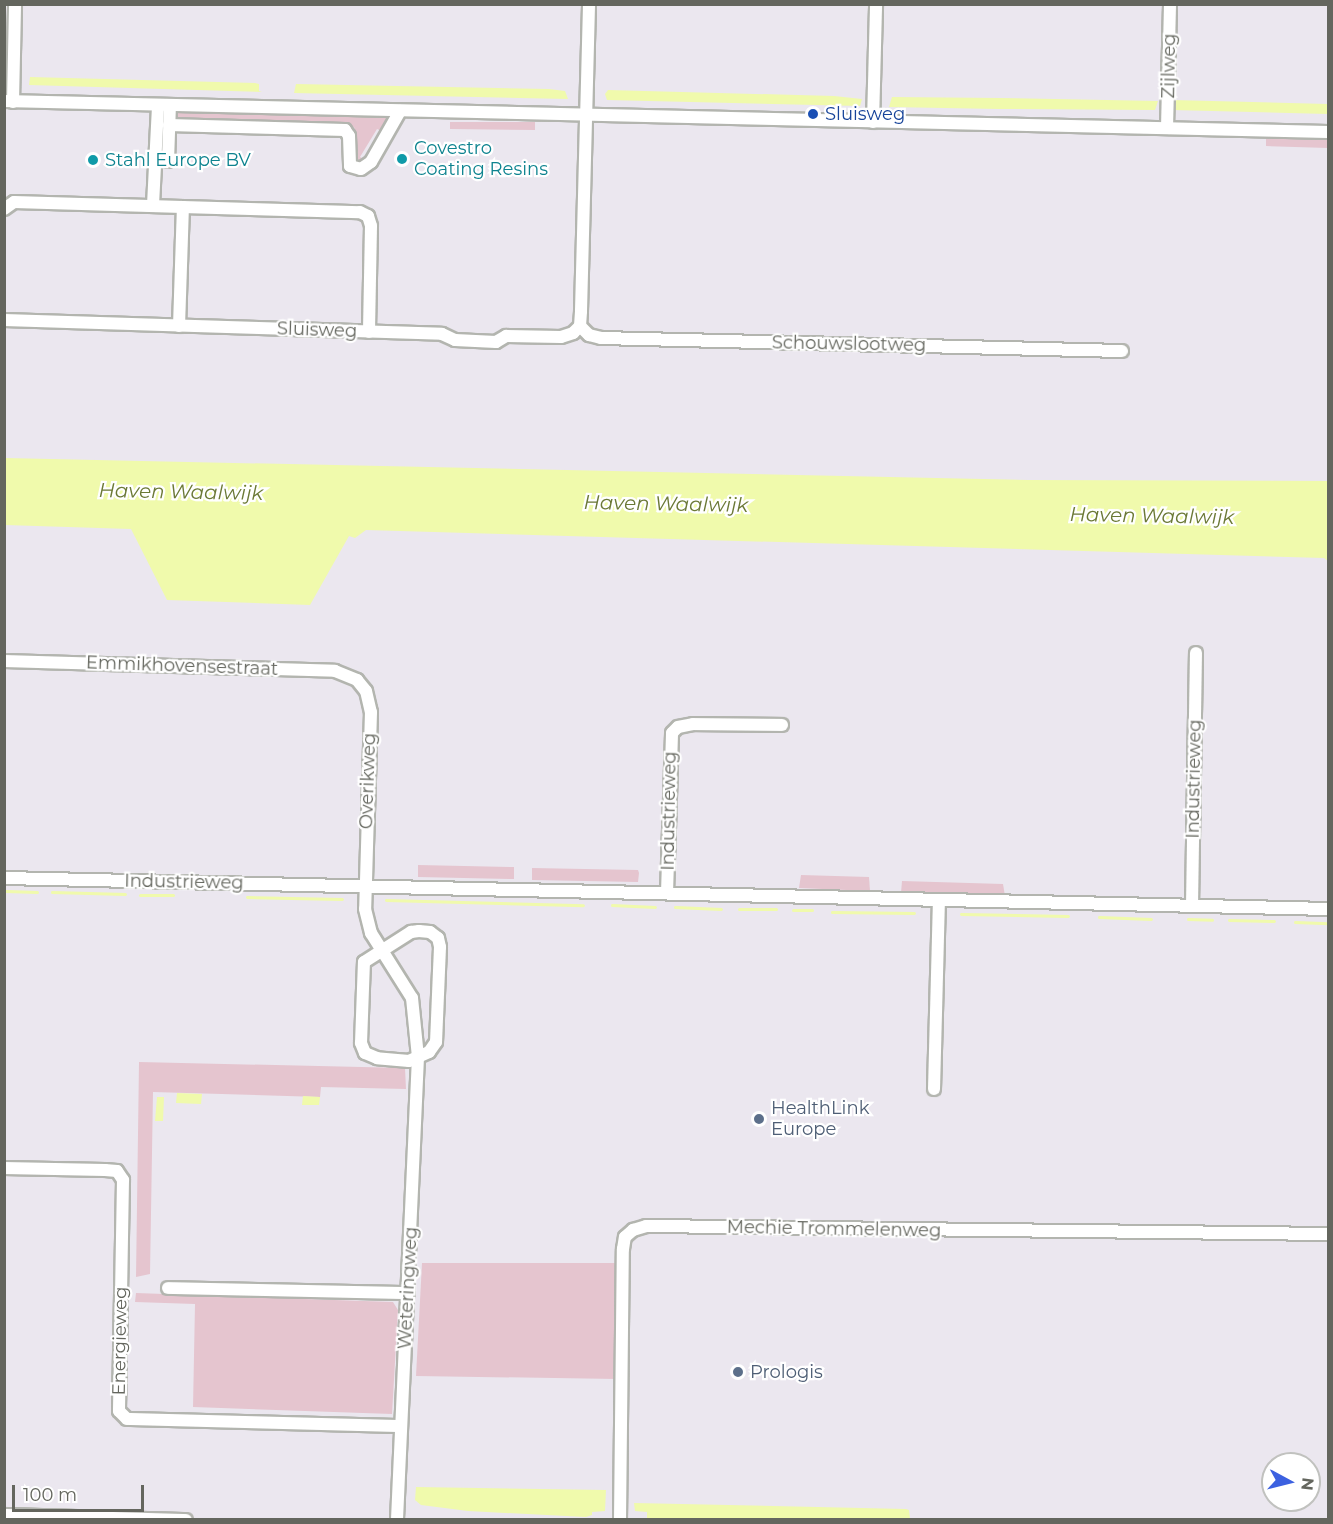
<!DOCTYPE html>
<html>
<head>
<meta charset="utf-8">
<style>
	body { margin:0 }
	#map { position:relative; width:1333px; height:1524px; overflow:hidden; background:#ebe7ef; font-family:Montserrat,sans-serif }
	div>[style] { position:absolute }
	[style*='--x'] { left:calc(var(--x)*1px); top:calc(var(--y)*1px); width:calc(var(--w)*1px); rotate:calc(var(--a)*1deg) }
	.green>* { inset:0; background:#e5c5cf }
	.water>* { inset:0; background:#f0faac }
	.stream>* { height:3px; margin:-1.5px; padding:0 1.5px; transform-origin:1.5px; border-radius:1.5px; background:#f0faac }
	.roads { filter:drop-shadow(2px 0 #b3b5af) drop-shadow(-2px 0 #b3b5af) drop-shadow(0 2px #b3b5af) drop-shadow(0 -2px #b3b5af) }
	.minor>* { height:12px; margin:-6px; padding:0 6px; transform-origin:6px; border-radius:6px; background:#fff }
	.dots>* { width:16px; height:16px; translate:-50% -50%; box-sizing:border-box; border:3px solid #fff; border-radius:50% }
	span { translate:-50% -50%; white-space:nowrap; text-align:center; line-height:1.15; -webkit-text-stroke:4.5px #fff; paint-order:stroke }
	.street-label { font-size:18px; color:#64665e }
	.transit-label { font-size:18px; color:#164399 }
	.left { translate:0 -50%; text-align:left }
	.culture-label { font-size:18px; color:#0d838f }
	.service-label { font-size:18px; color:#4e5e75 }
	.water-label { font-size:20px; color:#6b7936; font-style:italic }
	.frame { position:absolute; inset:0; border:6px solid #64665e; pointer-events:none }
	.north { position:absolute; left:1261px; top:1452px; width:60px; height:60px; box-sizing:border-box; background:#fff; border:2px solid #c1c2bf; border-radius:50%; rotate:97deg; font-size:16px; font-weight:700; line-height:24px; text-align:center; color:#64665e }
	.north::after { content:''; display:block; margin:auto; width:21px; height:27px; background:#3c61e0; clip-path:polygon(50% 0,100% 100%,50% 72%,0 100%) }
	.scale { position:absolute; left:12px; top:1485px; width:132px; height:27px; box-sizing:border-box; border:3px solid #64665e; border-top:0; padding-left:8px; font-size:18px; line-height:21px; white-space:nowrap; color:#64665e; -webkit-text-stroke:4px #fff; paint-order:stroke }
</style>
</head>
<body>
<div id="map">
	<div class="green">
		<div style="clip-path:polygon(178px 111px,384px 116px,388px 119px,389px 124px,384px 132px,377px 129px,360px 157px,367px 161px,356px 165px,353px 139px,356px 132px,354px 127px,175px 121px,175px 113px)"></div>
		<div style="clip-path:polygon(450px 122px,535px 122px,535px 130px,450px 129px)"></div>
		<div style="clip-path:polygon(1266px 136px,1328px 138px,1328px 148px,1266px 146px)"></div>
		<div style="clip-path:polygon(418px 865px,514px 867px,514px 879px,418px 877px)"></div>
		<div style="clip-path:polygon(532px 868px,638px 870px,639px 873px,638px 882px,532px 880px)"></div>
		<div style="clip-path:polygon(801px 875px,869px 877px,870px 891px,799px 888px)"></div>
		<div style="clip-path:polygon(902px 881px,1003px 884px,1005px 896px,901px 893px)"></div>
		<div style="clip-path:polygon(139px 1062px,405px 1068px,406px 1089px,321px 1087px,320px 1097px,153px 1092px,150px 1274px,136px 1277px)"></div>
		<div style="clip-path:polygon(422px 1263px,618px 1263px,617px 1379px,416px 1376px)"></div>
		<div style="clip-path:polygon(136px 1293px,393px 1302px,398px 1310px,392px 1414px,193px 1407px,195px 1304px,135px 1302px)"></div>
	</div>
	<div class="water">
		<div style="clip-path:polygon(30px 77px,255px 83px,259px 84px,259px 91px,262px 92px,29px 85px)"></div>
		<div style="clip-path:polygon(296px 84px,549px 89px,565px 91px,568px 99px,294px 93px)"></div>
		<div style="clip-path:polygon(608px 90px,834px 96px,862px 99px,860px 106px,607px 100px,605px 94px)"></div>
		<div style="clip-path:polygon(892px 97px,1000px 98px,1158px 101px,1155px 110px,999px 109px,889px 107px)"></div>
		<div style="clip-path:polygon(1172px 100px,1328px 104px,1328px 114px,1172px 110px)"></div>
		<div style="clip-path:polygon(5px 458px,1028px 480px,1328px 481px,1328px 561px,1324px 558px,366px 530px,355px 538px,349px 536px,310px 605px,167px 600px,131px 529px,5px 525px)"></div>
		<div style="clip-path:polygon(177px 1093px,202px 1094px,201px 1104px,176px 1103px)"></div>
		<div style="clip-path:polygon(303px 1096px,320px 1097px,319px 1105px,302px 1105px)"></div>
		<div style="clip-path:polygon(157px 1097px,164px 1097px,163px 1121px,155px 1121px)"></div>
		<div style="clip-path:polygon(416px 1487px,606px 1490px,605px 1511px,592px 1512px,592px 1515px,586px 1517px,468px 1511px,421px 1505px,415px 1500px)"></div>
		<div style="clip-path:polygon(634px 1503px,906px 1509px,909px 1510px,910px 1519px,647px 1519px,647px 1512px,635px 1511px)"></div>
	</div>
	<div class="stream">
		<div style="--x:6;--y:891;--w:31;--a:2"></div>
		<div style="--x:52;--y:892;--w:73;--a:1.6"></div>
		<div style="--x:140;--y:895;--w:33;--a:0"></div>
		<div style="--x:247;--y:897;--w:95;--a:1.2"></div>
		<div style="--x:386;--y:900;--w:197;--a:1.5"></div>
		<div style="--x:612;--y:905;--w:43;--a:2.7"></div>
		<div style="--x:675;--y:907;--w:46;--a:2.5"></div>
		<div style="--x:739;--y:909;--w:37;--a:0"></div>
		<div style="--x:793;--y:910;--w:19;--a:0"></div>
		<div style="--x:832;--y:912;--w:82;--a:0.7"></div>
		<div style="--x:961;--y:914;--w:107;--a:1.1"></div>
		<div style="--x:1099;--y:917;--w:52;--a:2.2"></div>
		<div style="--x:1188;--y:919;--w:24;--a:2"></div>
		<div style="--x:1229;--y:920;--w:45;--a:1.3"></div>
		<div style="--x:1295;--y:922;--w:33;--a:2"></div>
	</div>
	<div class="roads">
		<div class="minor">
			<div style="--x:4;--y:101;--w:1324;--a:1.34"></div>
			<div style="--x:13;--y:102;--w:98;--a:-88.8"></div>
			<div style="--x:873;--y:122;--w:118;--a:-88.5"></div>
			<div style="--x:169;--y:125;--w:176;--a:1.6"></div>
			<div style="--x:345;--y:130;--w:7;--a:56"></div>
			<div style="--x:349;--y:136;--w:30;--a:88"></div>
			<div style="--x:350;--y:166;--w:11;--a:15"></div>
			<div style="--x:361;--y:169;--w:12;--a:-35"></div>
			<div style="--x:371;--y:162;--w:59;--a:-60.4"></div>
			<div style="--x:1167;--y:128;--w:124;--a:-88.6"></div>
			<div style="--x:168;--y:161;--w:56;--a:-88"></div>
			<div style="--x:153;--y:205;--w:100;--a:-87.1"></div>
			<div style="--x:4;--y:209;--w:12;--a:-35"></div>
			<div style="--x:14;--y:202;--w:346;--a:1.7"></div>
			<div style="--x:360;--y:212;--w:9;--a:27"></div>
			<div style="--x:368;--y:216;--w:10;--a:73"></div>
			<div style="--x:371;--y:226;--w:106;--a:91.1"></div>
			<div style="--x:4;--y:320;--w:438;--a:1.8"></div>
			<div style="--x:442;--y:334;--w:14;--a:25"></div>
			<div style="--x:455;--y:340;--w:41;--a:2.8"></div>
			<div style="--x:496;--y:342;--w:12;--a:-31"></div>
			<div style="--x:506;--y:336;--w:55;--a:1"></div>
			<div style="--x:561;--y:337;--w:13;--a:-18"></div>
			<div style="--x:573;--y:333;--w:10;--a:-45"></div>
			<div style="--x:580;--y:326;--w:15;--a:-86"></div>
			<div style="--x:581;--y:311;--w:307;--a:-88.5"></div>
			<div style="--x:179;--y:326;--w:119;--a:-88.1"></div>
			<div style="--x:580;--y:326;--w:13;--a:45"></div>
			<div style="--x:589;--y:335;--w:12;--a:14"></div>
			<div style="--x:601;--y:338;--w:521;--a:1.43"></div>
			<div style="--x:4;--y:661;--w:331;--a:1.7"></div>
			<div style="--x:335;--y:671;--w:24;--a:22"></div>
			<div style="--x:357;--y:680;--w:14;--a:51"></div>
			<div style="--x:366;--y:691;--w:22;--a:77"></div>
			<div style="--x:371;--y:712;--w:197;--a:91.7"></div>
			<div style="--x:365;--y:909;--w:25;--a:76"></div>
			<div style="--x:371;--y:933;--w:77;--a:57.8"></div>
			<div style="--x:412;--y:998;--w:59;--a:84.2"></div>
			<div style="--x:418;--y:1057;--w:463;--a:92.6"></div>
			<div style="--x:4;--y:878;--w:1324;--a:1.34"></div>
			<div style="--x:667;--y:893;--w:160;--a:-88.2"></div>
			<div style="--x:672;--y:733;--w:8;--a:-45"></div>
			<div style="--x:678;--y:727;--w:15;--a:-11"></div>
			<div style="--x:693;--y:724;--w:89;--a:0.6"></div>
			<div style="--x:1192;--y:906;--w:253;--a:-89.1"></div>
			<div style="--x:419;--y:931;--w:11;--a:5"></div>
			<div style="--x:430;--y:932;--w:10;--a:37"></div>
			<div style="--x:438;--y:938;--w:9;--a:77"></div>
			<div style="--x:440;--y:947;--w:95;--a:92.4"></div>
			<div style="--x:436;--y:1042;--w:12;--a:125"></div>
			<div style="--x:429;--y:1052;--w:22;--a:156"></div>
			<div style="--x:409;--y:1061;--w:32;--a:-175"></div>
			<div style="--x:377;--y:1058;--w:13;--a:-157"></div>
			<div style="--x:365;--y:1053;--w:11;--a:-112"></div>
			<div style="--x:361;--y:1043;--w:81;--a:-87.9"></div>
			<div style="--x:364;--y:962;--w:56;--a:-32.6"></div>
			<div style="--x:411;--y:932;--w:8;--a:-7"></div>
			<div style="--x:934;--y:1089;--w:189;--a:-88.5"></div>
			<div style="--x:4;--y:1168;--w:101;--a:1.1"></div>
			<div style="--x:105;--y:1170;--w:12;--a:5"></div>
			<div style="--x:117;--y:1171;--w:11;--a:56"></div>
			<div style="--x:123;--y:1180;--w:231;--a:91"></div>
			<div style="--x:119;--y:1411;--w:11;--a:45"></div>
			<div style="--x:127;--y:1419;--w:274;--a:1.5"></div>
			<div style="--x:168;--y:1288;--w:240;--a:1.2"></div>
			<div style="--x:4;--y:1515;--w:182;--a:1.6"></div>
			<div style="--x:620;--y:1520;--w:271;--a:-89.4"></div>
			<div style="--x:623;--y:1249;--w:12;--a:-81"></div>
			<div style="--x:625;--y:1237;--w:11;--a:-41"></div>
			<div style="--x:633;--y:1230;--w:14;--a:-17"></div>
			<div style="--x:646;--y:1226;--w:682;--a:0.67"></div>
		</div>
	</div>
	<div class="dots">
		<div style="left:813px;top:114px;background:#1a4fb4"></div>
		<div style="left:402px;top:159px;background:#0f9aa8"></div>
		<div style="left:93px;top:160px;background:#0f9aa8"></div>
		<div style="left:759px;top:1119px;background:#5c6f8a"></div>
		<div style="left:738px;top:1372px;background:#5c6f8a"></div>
	</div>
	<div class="street-label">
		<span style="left:1169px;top:66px;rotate:-89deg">Zijlweg</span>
		<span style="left:317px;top:330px;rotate:2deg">Sluisweg</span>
		<span style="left:849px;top:344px;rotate:1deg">Schouwslootweg</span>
		<span style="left:182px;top:666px;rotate:2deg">Emmikhovensestraat</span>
		<span style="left:1194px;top:779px;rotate:-89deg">Industrieweg</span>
		<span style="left:368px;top:781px;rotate:-88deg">Overikweg</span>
		<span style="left:669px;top:811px;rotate:-89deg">Industrieweg</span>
		<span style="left:184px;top:882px;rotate:1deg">Industrieweg</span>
		<span style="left:834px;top:1229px;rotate:1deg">Mechie Trommelenweg</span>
		<span style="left:408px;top:1288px;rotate:-87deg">Weteringweg</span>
		<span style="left:120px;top:1341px;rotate:-89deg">Energieweg</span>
	</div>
	<div class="transit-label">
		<span class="left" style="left:825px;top:114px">Sluisweg</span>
	</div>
	<div class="culture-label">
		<span class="left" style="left:414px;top:159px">Covestro<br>Coating Resins</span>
		<span class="left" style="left:105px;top:160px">Stahl Europe BV</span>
	</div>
	<div class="service-label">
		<span class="left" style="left:771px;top:1119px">HealthLink<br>Europe</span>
		<span class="left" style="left:750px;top:1372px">Prologis</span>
	</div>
	<div class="water-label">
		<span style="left:181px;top:492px;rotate:1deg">Haven Waalwijk</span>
		<span style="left:666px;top:504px;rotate:1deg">Haven Waalwijk</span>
		<span style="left:1152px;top:516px;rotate:1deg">Haven Waalwijk</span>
	</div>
	<div class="frame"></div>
	<div class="north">N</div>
	<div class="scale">100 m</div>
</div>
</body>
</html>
